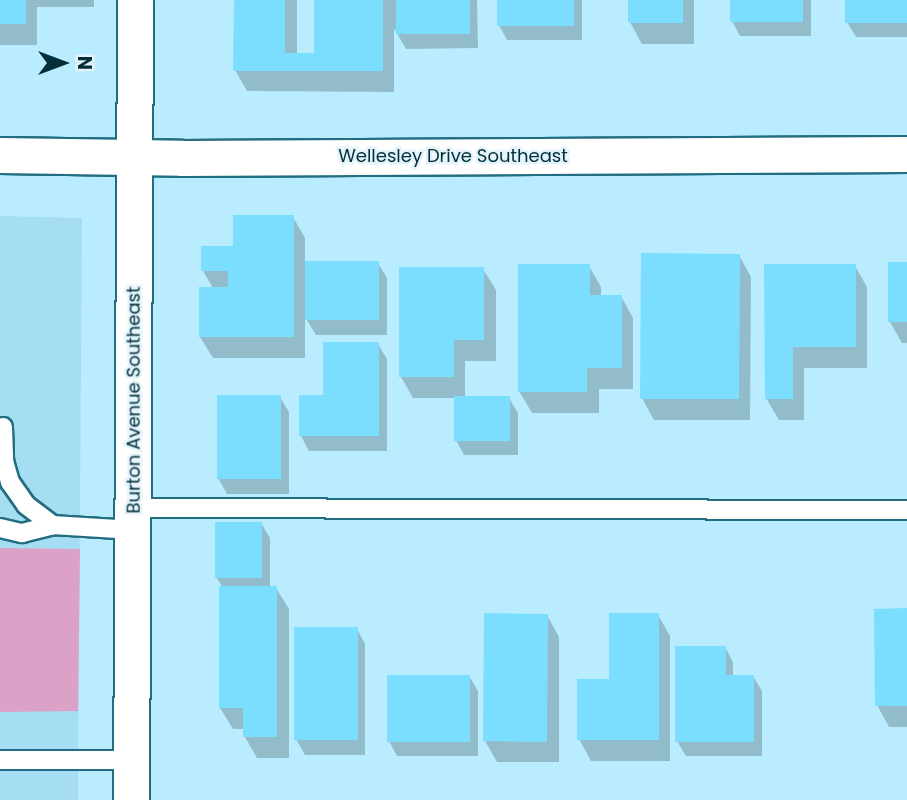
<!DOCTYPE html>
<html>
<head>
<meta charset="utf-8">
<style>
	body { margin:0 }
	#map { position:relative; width:907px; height:800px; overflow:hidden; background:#b8ecfe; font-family:Poppins,sans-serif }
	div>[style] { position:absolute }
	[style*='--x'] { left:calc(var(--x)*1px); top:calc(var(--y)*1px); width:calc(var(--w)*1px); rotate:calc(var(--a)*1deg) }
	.built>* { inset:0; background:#a5def2 }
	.green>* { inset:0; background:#dca1c6 }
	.shadow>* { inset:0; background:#0003 }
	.building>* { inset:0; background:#7bdefe }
	.roads { filter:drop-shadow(2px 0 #226d82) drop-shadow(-2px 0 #226d82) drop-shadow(0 2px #226d82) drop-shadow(0 -2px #226d82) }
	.lane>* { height:18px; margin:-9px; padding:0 9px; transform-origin:9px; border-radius:9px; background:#fff }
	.street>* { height:35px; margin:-17.5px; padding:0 17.5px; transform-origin:17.5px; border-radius:17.5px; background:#fff }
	span { translate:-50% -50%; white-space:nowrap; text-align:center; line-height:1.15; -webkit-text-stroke:5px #e2f3f9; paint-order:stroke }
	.street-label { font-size:18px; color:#032e3a }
	.north { position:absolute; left:28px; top:28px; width:70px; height:70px; -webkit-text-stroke:5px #e2f3f9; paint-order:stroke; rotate:90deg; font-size:19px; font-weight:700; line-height:28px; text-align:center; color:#032e3a }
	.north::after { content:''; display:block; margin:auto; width:24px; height:32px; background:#032e3a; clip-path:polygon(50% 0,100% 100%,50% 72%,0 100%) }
</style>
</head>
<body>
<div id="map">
	<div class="built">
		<div style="clip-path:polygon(0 216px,82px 218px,78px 800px,0 800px)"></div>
	</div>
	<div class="green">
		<div style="clip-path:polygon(0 548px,80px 549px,78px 711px,0 712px)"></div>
	</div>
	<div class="shadow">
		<div style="clip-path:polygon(0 0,94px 0,94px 7px,37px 7px,37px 45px,0 45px)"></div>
		<div style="clip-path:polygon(235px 0,297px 0,297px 55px,316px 55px,316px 0,477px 0,478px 48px,406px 49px,394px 28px,394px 92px,247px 91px,235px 70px)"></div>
		<div style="clip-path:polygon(499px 0,582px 0,582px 40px,507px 40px,499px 25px)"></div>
		<div style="clip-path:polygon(630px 0,694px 0,694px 44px,642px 44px,630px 22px)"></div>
		<div style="clip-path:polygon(732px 0,811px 0,811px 36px,740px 36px,732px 21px)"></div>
		<div style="clip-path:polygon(847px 0,907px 0,907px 37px,856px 37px,847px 22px)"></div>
		<div style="clip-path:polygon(293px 217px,305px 238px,305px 263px,378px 263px,387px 278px,387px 335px,316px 335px,305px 317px,305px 358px,213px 358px,200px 337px,213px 288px,203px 271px,235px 247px)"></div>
		<div style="clip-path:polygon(739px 255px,751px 277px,750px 420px,654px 420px,642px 398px)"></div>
		<div style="clip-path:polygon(890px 263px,907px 263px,907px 343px,902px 343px,890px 322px)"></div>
		<div style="clip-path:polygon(589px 266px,601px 287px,601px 296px,621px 296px,633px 318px,633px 389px,599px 389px,599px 413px,532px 413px,519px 391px)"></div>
		<div style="clip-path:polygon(766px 266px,855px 266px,867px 287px,867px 368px,804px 368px,804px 420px,779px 420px,766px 398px)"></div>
		<div style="clip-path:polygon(483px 269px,496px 290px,496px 361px,465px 361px,465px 398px,509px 398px,518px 413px,518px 455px,464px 455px,456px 440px,456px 398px,413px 398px,401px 377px)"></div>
		<div style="clip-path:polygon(378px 344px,387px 359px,387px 451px,309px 451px,301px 436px)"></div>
		<div style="clip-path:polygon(280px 397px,289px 412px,289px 494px,227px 494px,218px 478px)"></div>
		<div style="clip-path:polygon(261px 523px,270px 538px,270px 588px,276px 588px,289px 609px,289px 758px,257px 758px,245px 737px,245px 729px,233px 729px,220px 708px,223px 588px,217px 578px)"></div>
		<div style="clip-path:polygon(907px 610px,907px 727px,889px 727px,877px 705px)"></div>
		<div style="clip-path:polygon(547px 615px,559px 637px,559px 762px,497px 762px,485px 741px)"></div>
		<div style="clip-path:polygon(658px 615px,670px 636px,670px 761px,591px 761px,579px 739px,611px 681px)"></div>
		<div style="clip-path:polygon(357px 629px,365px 644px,365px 755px,305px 755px,296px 739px)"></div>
		<div style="clip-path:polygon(725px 647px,733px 662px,733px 676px,753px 676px,762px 691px,762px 756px,686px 756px,677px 741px)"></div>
		<div style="clip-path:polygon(469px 676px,478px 691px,478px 756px,397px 756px,389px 741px)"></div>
	</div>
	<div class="building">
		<div style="clip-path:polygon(0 0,26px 0,26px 24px,0 24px)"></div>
		<div style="clip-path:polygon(234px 0,285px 0,285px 53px,314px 53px,314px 0,383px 0,383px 71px,233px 71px)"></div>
		<div style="clip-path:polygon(396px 0,470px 0,470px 34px,396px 34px)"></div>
		<div style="clip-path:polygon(497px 0,574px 0,574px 26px,497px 26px)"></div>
		<div style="clip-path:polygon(628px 0,683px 0,683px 23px,628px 23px)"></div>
		<div style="clip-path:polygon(730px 0,803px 0,803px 22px,730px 22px)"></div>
		<div style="clip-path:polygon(845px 0,907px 0,907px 23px,845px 23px)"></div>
		<div style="clip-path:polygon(233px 215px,294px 215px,294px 337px,199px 337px,199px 287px,228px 287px,228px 271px,201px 271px,201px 246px,233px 246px)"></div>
		<div style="clip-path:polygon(641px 253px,740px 254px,739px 399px,640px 399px)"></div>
		<div style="clip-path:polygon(305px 261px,379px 261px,379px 320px,305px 320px)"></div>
		<div style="clip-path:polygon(888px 262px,907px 262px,907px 322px,888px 322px)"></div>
		<div style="clip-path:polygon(518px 264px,590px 264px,590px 295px,622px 295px,622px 368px,587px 368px,587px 392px,518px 392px)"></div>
		<div style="clip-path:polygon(764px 264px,856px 264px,856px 347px,793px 347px,793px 399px,765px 399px)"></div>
		<div style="clip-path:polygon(399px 267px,484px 267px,484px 340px,454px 340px,454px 377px,399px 377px)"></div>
		<div style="clip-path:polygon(323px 342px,379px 342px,379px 436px,299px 436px,299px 395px,323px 395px)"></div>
		<div style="clip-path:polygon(217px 395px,281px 395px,281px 479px,217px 479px)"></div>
		<div style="clip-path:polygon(454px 396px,510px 396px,510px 441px,454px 441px)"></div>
		<div style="clip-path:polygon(215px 522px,262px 522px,262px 578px,215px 578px)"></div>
		<div style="clip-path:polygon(219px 586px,277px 586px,277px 737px,243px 737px,243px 708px,219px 708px)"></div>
		<div style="clip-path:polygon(907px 608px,907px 706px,875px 706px,874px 609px)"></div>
		<div style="clip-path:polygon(484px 613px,548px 614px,547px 742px,483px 741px)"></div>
		<div style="clip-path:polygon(609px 613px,659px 613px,659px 740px,577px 740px,577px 679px,609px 679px)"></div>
		<div style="clip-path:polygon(294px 627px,358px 627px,358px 740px,294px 740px)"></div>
		<div style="clip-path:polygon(675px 646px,726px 646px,726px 675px,754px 675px,754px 742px,675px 742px)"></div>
		<div style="clip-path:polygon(387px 675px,470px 675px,470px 742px,387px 742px)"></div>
	</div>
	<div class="roads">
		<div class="lane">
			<div style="--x:3;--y:427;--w:34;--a:88"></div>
			<div style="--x:4;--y:461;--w:22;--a:74"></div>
			<div style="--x:10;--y:482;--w:28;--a:55"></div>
			<div style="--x:26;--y:505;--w:34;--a:37"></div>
			<div style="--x:133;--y:508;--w:774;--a:0.15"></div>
			<div style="--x:0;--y:528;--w:23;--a:13"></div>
			<div style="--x:22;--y:533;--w:32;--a:-14"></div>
			<div style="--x:53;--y:525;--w:80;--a:3.6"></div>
			<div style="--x:0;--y:760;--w:131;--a:0"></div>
		</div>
		<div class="street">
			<div style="--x:0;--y:155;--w:182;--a:0.9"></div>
			<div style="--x:182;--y:158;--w:725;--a:-0.32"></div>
			<div style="--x:131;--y:800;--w:800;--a:-89.71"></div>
		</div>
	</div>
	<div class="street-label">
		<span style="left:453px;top:156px">Wellesley Drive Southeast</span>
		<span style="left:134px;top:400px;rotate:-90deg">Burton Avenue Southeast</span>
	</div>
	<div class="north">N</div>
</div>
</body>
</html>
